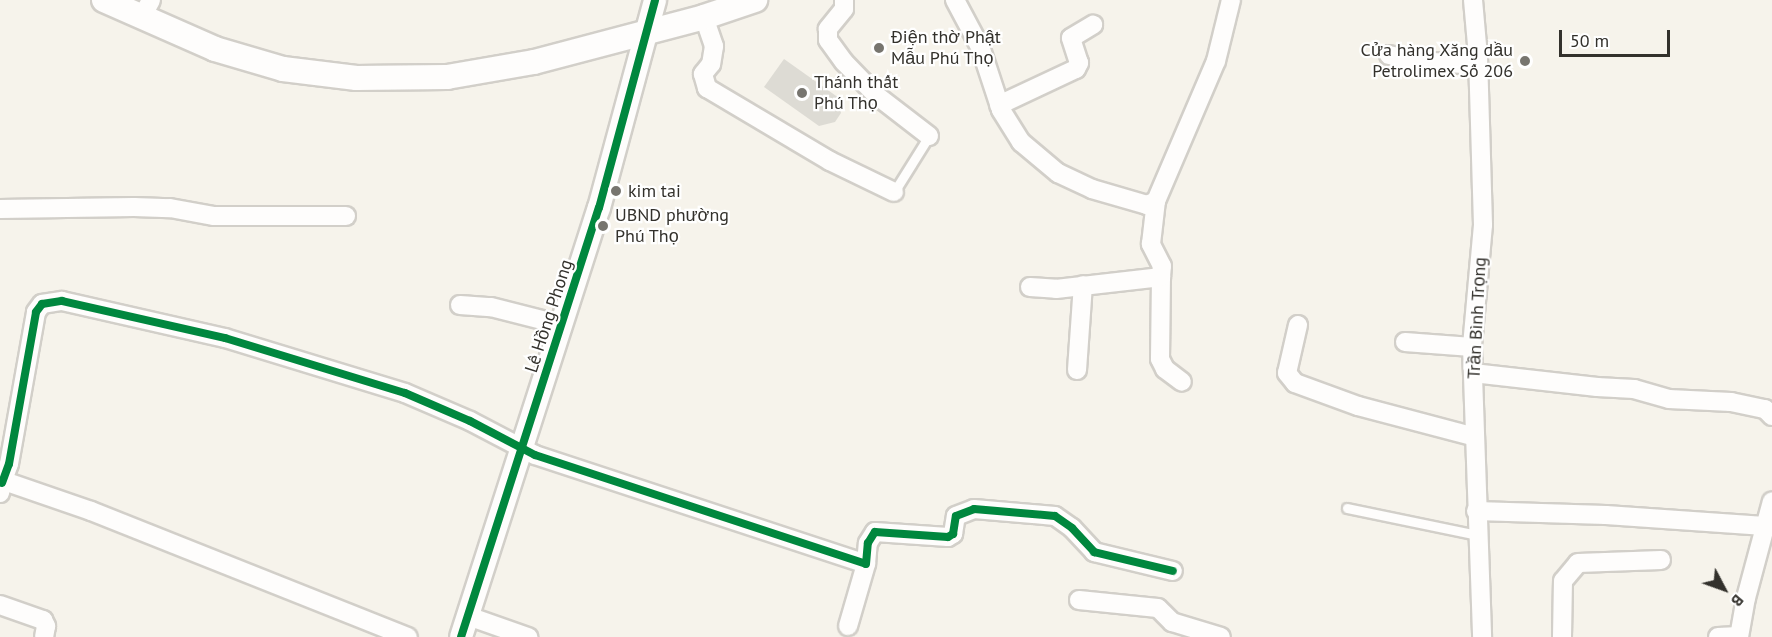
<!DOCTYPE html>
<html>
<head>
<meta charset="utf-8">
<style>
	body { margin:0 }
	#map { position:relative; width:1772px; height:637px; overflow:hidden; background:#f6f3eb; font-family:"PT Sans",sans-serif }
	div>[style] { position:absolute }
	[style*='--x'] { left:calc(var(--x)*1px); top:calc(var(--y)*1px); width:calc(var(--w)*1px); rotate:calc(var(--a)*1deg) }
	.building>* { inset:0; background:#dddbd4 }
	.roads { filter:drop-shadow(2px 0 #d2cfc9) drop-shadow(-2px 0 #d2cfc9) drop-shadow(0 2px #d2cfc9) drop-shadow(0 -2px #d2cfc9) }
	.service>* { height:9px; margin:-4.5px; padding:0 4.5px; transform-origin:4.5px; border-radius:4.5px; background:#fefdfc }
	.minor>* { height:18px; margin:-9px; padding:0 9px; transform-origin:9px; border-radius:9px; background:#fefdfc }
	.tertiary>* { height:22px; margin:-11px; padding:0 11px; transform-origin:11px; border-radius:11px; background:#fefdfc }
	.secondary>* { height:24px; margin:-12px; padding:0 12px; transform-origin:12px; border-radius:12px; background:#fefdfc }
	.cycleway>* { height:8px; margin:-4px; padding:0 4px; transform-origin:4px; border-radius:4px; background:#00873e }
	.dots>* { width:16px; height:16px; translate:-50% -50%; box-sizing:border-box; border:3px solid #fff; border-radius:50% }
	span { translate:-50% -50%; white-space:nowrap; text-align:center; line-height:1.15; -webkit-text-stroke:4.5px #fff; paint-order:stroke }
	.poi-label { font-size:18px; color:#33312c }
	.left { translate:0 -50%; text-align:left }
	.right { translate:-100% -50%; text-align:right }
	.street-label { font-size:18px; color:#33312c }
	.north { position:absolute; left:1694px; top:559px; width:60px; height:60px; -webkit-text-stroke:4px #fff; paint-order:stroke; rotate:131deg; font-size:16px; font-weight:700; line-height:24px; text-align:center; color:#33312c }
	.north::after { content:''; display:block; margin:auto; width:21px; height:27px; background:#33312c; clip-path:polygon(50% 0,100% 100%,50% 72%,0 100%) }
	.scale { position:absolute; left:1559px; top:30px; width:111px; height:27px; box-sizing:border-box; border:3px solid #33312c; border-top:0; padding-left:8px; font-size:18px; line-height:21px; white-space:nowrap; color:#33312c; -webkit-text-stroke:4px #fff; paint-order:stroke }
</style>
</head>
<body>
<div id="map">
	<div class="building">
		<div style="clip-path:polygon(784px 59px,839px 98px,841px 113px,835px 122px,819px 126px,764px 87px)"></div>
	</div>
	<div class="roads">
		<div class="service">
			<div style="--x:894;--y:192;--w:66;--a:-58"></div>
			<div style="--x:1347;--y:508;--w:133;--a:11.7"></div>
		</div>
		<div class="minor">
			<div style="--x:844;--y:0;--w:9;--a:90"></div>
			<div style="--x:844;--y:9;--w:26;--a:129"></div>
			<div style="--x:828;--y:29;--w:11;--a:90"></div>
			<div style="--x:828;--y:40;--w:27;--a:54"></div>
			<div style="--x:844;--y:62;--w:46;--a:45.9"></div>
			<div style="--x:876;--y:95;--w:67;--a:37.7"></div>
			<div style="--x:955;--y:0;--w:55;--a:62"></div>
			<div style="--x:981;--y:49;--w:64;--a:71.8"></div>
			<div style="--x:1001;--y:110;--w:38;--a:58"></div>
			<div style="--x:1021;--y:142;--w:48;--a:40"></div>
			<div style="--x:1058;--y:173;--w:38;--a:25"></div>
			<div style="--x:1092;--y:189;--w:57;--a:16.2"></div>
			<div style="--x:1147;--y:205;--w:10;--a:-24"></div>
			<div style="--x:1156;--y:201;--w:152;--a:-66.8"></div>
			<div style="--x:1216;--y:61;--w:63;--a:-76.2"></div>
			<div style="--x:1473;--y:0;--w:56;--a:84.9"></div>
			<div style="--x:1478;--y:56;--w:169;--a:88.3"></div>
			<div style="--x:1483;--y:225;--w:122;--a:95.2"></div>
			<div style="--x:1472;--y:347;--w:290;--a:88"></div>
			<div style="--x:142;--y:17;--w:19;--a:-62"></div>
			<div style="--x:704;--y:17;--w:31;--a:71"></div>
			<div style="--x:714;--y:46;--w:18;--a:99"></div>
			<div style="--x:711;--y:64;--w:13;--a:129"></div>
			<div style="--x:703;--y:74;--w:15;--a:74"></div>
			<div style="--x:707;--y:88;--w:143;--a:30.7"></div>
			<div style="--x:830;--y:161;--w:71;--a:25.8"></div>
			<div style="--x:1389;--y:55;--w:30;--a:12"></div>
			<div style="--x:1418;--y:61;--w:60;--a:3.8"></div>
			<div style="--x:999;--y:105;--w:85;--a:-25.1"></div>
			<div style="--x:1076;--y:69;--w:7;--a:-63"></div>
			<div style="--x:1079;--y:63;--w:26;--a:-108"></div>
			<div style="--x:1071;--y:38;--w:26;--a:-31"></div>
			<div style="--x:0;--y:209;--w:134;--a:-0.9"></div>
			<div style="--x:134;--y:207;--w:36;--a:2"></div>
			<div style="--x:170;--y:208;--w:45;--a:10.3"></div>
			<div style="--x:214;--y:216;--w:132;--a:0"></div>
			<div style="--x:1161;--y:277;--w:82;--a:90.7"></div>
			<div style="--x:1160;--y:359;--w:11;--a:63"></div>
			<div style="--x:1165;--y:369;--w:21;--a:37"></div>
			<div style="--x:1030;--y:287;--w:26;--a:4"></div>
			<div style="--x:1056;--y:289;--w:106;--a:-6.5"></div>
			<div style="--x:1161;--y:277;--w:11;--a:-85"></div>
			<div style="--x:1162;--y:266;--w:25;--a:-117"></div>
			<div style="--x:1151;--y:244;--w:43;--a:-83.4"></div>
			<div style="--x:460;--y:305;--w:31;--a:4"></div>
			<div style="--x:491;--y:307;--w:73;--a:14.2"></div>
			<div style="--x:1298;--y:325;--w:49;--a:102.9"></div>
			<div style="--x:1287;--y:373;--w:13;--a:51"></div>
			<div style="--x:1295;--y:383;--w:67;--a:20.1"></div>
			<div style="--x:1358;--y:406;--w:121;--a:14.8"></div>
			<div style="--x:1405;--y:342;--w:67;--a:4.3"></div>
			<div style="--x:1077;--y:370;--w:85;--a:-86"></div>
			<div style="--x:1473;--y:373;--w:125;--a:6.4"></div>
			<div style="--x:1597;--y:387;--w:37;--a:3"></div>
			<div style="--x:1634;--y:389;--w:36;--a:16"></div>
			<div style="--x:1669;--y:399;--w:62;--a:2.8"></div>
			<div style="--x:1731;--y:402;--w:35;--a:12"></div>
			<div style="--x:1765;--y:409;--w:10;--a:45"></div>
			<div style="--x:2;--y:483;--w:20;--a:-70"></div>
			<div style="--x:9;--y:464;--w:154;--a:-79.9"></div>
			<div style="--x:36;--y:312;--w:10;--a:-53"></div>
			<div style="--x:42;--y:304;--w:20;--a:-9"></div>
			<div style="--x:62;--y:301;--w:167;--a:12.8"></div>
			<div style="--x:225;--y:338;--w:188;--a:17"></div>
			<div style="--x:405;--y:393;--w:71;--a:23.3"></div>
			<div style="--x:470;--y:421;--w:73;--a:27.6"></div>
			<div style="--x:535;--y:455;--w:348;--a:18.2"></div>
			<div style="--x:866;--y:564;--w:21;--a:-85"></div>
			<div style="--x:868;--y:543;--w:13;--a:-58"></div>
			<div style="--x:875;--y:532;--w:73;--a:3.9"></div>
			<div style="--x:948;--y:537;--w:6;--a:-31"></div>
			<div style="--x:953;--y:534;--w:18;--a:-81"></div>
			<div style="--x:956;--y:516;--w:19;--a:-21"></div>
			<div style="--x:974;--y:509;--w:81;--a:4.9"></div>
			<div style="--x:1055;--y:516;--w:21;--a:35"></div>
			<div style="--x:1072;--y:528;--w:33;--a:47"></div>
			<div style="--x:1094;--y:552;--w:81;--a:13.5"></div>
			<div style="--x:0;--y:493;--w:10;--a:-79"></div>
			<div style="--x:2;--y:483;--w:5;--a:-11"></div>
			<div style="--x:7;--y:482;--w:89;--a:19"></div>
			<div style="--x:91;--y:511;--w:341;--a:21.7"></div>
			<div style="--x:1476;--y:511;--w:130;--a:1.8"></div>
			<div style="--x:1606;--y:515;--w:159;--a:4"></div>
			<div style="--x:1079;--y:600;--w:79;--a:5.8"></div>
			<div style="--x:1158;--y:608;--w:20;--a:45"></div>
			<div style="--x:1172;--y:622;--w:51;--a:17"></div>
			<div style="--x:0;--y:605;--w:46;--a:19.2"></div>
			<div style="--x:43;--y:620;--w:7;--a:63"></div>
			<div style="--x:46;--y:626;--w:11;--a:100"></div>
			<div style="--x:468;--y:616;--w:64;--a:19.3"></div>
			<div style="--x:848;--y:626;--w:65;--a:-73.8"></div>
			<div style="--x:1562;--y:637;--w:56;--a:-89"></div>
			<div style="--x:1563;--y:581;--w:23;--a:-50"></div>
			<div style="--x:1578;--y:563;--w:83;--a:-2.1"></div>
			<div style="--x:1718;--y:637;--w:21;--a:-3"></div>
			<div style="--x:1739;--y:637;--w:40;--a:-80"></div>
			<div style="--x:1746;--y:598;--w:100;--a:-75"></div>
		</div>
		<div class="tertiary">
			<div style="--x:461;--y:637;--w:451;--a:-72.2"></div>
			<div style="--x:599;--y:208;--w:215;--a:-74.9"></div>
		</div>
		<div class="secondary">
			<div style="--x:104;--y:0;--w:121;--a:23.8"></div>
			<div style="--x:215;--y:49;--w:71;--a:16.4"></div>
			<div style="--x:283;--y:69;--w:74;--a:7"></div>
			<div style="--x:356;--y:78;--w:91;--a:-0.6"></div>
			<div style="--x:447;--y:77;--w:88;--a:-9.8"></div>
			<div style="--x:534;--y:62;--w:176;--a:-14.8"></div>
			<div style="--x:704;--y:17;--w:54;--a:-18.4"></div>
		</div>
	</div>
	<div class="cycleway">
		<div style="--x:2;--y:483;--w:20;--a:-70"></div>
		<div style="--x:9;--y:464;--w:154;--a:-79.9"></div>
		<div style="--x:36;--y:312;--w:10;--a:-53"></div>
		<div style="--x:42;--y:304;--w:20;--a:-9"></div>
		<div style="--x:62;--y:301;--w:167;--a:12.8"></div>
		<div style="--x:225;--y:338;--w:188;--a:17"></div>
		<div style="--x:405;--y:393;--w:71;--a:23.3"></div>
		<div style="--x:470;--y:421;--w:73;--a:27.6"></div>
		<div style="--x:535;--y:455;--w:348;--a:18.2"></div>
		<div style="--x:866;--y:564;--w:21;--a:-85"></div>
		<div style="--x:868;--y:543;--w:13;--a:-58"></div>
		<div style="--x:875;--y:532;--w:73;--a:3.9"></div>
		<div style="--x:948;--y:537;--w:6;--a:-31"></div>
		<div style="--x:953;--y:534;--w:18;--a:-81"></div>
		<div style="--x:956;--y:516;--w:19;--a:-21"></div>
		<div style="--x:974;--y:509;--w:81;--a:4.9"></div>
		<div style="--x:1055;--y:516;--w:21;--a:35"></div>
		<div style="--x:1072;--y:528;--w:33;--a:47"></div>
		<div style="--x:1094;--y:552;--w:81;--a:13.5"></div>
		<div style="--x:461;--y:637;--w:451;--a:-72.2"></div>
		<div style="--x:599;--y:208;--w:215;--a:-74.9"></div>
	</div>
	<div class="dots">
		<div style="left:879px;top:48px;background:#77756f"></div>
		<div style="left:1525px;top:61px;background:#77756f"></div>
		<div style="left:802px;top:93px;background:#77756f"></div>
		<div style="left:616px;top:191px;background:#77756f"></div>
		<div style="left:603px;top:226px;background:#77756f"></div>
	</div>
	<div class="poi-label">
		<span class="left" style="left:891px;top:48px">Điện thờ Phật<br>Mẫu Phú Thọ</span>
		<span class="right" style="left:1513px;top:61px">Cửa hàng Xăng dầu<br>Petrolimex Số 206</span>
		<span class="left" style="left:814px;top:93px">Thánh thất<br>Phú Thọ</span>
		<span class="left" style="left:628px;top:191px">kim tai</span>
		<span class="left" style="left:615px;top:226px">UBND phường<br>Phú Thọ</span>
	</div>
	<div class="street-label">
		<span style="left:549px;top:316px;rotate:-72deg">Lê Hồng Phong</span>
		<span style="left:1477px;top:318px;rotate:-87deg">Trần Bình Trọng</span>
	</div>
	<div class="north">B</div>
	<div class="scale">50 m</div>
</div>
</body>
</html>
